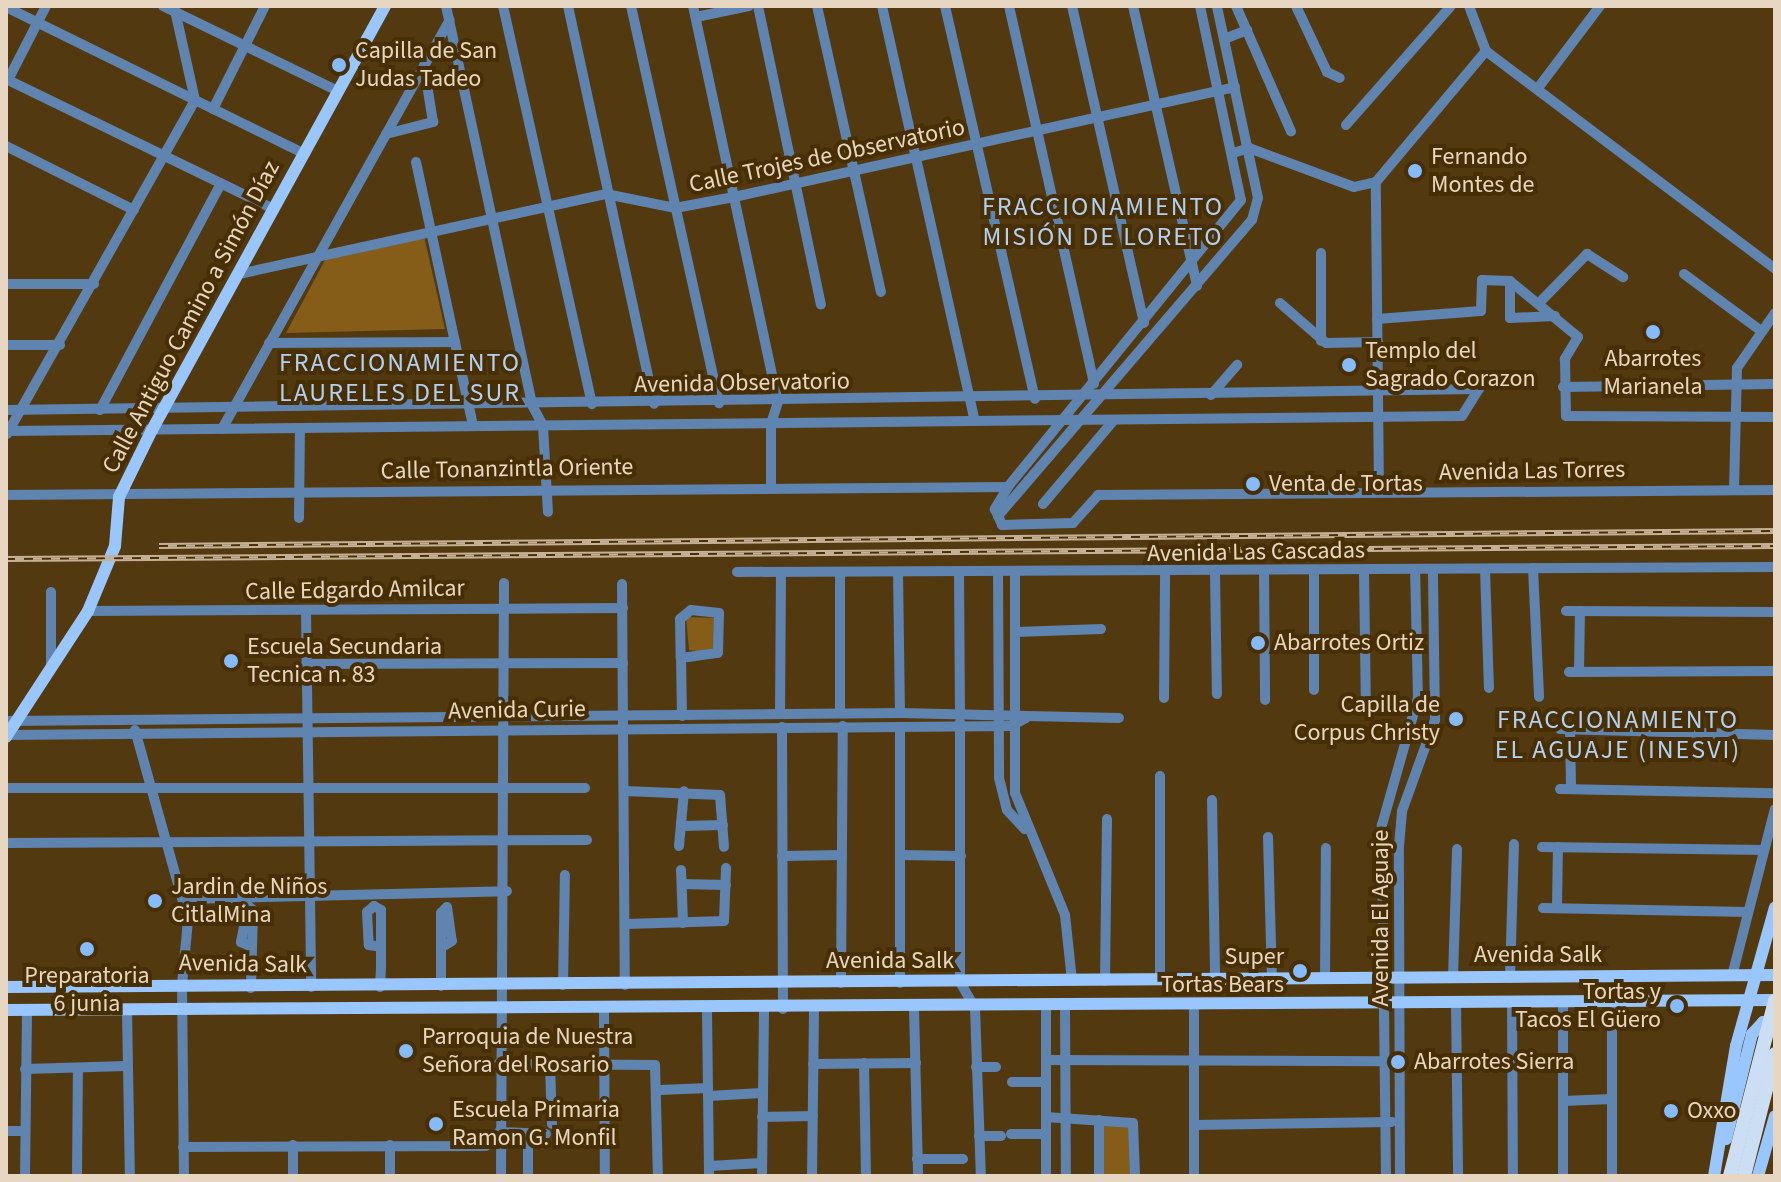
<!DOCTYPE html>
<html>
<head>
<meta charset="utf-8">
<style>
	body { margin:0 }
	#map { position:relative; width:1781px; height:1182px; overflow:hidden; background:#533910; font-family:"Source Sans 3",sans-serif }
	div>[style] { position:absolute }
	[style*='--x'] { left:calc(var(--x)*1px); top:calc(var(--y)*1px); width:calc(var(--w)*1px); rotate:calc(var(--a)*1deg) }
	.green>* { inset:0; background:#865c19 }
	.minor>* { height:10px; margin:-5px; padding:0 5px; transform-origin:5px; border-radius:5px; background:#5f84b0 }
	.major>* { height:12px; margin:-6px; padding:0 6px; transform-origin:6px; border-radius:6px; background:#99c6fc }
	.highway>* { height:14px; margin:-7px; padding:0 7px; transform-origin:7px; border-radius:7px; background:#ccdef4 }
	.rail>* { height:6px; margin-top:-3px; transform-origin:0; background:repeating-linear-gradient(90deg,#482e03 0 9px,#c4b197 0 18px); box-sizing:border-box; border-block:2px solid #c4b197 }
	.dots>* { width:22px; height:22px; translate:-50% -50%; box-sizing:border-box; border:4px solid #482e03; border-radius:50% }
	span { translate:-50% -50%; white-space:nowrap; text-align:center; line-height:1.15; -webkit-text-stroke:8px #482e03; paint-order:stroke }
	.poi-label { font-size:24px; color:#e7d6c1 }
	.left { translate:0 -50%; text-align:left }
	.right { translate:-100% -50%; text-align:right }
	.street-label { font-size:24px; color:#e7d6c1 }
	.neighbourhood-label { font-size:26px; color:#b2d0f4; letter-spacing:2px }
	.frame { position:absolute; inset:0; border:8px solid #e7d6c1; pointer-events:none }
</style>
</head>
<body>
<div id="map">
	<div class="green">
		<div style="clip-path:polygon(424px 236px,445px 329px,286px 333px,325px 260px)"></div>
		<div style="clip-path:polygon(686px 617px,717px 618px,714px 653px,689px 650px)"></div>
		<div style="clip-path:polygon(1130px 1124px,1130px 1176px,1102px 1176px,1101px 1126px)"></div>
	</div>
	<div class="minor">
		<div style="--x:163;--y:6;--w:195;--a:25.9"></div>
		<div style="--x:446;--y:6;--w:408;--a:77.8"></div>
		<div style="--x:532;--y:405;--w:24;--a:62"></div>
		<div style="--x:543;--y:426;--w:86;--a:86.7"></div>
		<div style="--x:503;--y:6;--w:408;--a:77.4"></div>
		<div style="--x:568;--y:6;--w:407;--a:77.8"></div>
		<div style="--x:631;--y:6;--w:407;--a:77.5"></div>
		<div style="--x:693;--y:6;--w:405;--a:77.9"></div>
		<div style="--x:778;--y:402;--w:22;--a:108"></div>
		<div style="--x:771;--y:423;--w:63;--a:90"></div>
		<div style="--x:758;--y:6;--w:305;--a:78.1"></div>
		<div style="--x:817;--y:6;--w:293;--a:77.4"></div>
		<div style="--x:882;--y:6;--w:425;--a:77.4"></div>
		<div style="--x:945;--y:6;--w:403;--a:77.1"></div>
		<div style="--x:1009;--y:6;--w:387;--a:77.3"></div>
		<div style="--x:1072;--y:6;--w:325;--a:77.2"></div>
		<div style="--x:1133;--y:6;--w:287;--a:77.1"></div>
		<div style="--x:1200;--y:6;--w:198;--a:78.1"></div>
		<div style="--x:1241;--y:200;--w:370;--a:129.1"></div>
		<div style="--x:1008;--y:487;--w:26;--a:121"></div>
		<div style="--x:995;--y:509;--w:17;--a:66"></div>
		<div style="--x:1002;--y:525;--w:71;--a:-1.6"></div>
		<div style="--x:1073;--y:523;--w:38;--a:-48"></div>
		<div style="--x:1098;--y:495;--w:677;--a:-0.42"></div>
		<div style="--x:1236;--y:6;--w:137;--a:66.3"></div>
		<div style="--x:1296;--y:6;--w:73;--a:64.8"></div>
		<div style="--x:1327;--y:72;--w:14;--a:25"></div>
		<div style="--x:1469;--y:6;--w:48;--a:69.3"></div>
		<div style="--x:6;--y:7;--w:333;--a:26.2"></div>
		<div style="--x:696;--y:17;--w:54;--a:-11.7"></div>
		<div style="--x:1224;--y:39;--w:25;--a:-21"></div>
		<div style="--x:1486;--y:51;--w:362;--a:37"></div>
		<div style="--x:6;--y:79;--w:298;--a:25.9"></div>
		<div style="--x:8;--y:80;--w:83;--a:-62.8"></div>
		<div style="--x:1538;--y:88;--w:103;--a:-52.9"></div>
		<div style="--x:213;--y:109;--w:115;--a:-63.2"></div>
		<div style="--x:1346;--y:125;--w:159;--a:-48.6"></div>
		<div style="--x:386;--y:134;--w:49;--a:-14.3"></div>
		<div style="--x:433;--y:122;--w:57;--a:-99.1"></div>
		<div style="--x:6;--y:146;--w:143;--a:26.6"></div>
		<div style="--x:1233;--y:153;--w:17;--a:-17"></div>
		<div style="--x:1249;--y:148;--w:112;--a:20.4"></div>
		<div style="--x:1354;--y:187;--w:23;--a:-13"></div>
		<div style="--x:416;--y:162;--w:270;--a:77.8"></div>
		<div style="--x:239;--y:274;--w:376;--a:-12.3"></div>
		<div style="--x:606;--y:194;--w:70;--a:11.5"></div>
		<div style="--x:675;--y:208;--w:60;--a:-10.6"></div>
		<div style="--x:734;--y:197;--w:513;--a:-12.38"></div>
		<div style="--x:1684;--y:274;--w:96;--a:36.5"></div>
		<div style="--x:1510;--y:281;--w:88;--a:39.5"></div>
		<div style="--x:1578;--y:337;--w:26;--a:121"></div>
		<div style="--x:1565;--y:359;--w:57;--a:89"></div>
		<div style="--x:1566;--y:416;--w:209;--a:0.3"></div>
		<div style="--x:1510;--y:281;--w:37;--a:90"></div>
		<div style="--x:1510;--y:318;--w:45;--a:-2.5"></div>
		<div style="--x:6;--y:284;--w:88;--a:0"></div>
		<div style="--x:1541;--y:301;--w:66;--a:-45.6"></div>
		<div style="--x:1587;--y:254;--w:43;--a:32.6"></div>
		<div style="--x:1280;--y:303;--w:61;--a:41"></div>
		<div style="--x:1326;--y:343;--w:52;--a:-1.1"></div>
		<div style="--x:1377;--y:319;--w:104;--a:-4.4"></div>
		<div style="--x:1481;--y:311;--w:31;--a:-88"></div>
		<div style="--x:1482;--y:280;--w:28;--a:2"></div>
		<div style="--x:1321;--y:341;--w:88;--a:-90"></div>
		<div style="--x:269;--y:343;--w:186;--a:-0.3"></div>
		<div style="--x:6;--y:345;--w:54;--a:0"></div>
		<div style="--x:1563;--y:387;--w:212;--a:-0.8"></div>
		<div style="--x:1211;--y:395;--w:40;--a:-49"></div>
		<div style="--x:6;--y:410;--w:1473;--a:-0.82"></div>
		<div style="--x:100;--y:410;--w:257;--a:-61.9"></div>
		<div style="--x:222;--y:429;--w:468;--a:-60.9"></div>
		<div style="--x:6;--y:431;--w:1456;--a:-0.59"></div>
		<div style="--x:1462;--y:416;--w:32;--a:-58"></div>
		<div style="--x:7;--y:434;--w:383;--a:-60.6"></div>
		<div style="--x:195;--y:100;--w:96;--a:-102.6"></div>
		<div style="--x:1734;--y:490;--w:122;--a:-88.6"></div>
		<div style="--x:1737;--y:368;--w:67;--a:-55.4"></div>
		<div style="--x:1379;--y:492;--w:310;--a:-90.6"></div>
		<div style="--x:1376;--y:182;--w:171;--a:-50"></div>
		<div style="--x:6;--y:495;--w:1002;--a:-0.46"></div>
		<div style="--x:1043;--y:504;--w:110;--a:-49.8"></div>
		<div style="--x:998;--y:516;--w:390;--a:-49.4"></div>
		<div style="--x:1252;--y:220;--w:23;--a:-75"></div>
		<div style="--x:1258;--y:198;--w:196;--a:-102.1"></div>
		<div style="--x:299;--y:518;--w:90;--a:-89.4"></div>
		<div style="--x:1533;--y:568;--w:129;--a:87.3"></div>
		<div style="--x:1485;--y:569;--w:119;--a:88.1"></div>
		<div style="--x:998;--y:571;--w:207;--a:89.7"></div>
		<div style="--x:999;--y:778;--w:33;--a:76"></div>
		<div style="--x:1007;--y:810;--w:26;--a:47"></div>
		<div style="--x:1015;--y:571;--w:222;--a:90"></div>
		<div style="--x:1015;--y:793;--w:132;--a:67.7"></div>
		<div style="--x:1065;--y:915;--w:66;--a:83.9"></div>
		<div style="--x:1364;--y:571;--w:135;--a:89.2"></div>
		<div style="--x:737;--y:572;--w:1038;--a:-0.28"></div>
		<div style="--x:898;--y:572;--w:141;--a:89.2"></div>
		<div style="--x:959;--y:572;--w:142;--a:89.6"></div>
		<div style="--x:1215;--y:573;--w:121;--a:89.1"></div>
		<div style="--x:1264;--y:573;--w:127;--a:89.5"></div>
		<div style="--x:622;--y:584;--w:401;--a:89.6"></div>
		<div style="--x:88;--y:611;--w:535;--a:-0.32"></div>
		<div style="--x:1566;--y:611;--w:209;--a:0.3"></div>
		<div style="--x:306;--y:612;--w:375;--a:89.2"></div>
		<div style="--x:1015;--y:632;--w:86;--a:-2"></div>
		<div style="--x:681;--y:658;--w:37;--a:-8"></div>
		<div style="--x:718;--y:653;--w:40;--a:-88.6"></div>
		<div style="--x:719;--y:613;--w:28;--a:-174"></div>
		<div style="--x:691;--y:610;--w:14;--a:141"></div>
		<div style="--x:680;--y:619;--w:39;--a:89"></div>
		<div style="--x:681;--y:658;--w:58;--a:89"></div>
		<div style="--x:306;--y:664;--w:317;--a:-0.2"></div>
		<div style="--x:51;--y:669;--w:77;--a:-90"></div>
		<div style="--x:1569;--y:672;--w:206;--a:-0.3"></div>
		<div style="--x:1579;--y:672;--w:61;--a:-89.1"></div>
		<div style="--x:1314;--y:690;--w:118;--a:-90"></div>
		<div style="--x:1164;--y:698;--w:124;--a:-89.5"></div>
		<div style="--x:840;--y:713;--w:141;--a:-90"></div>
		<div style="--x:780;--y:714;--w:142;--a:-89.6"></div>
		<div style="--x:6;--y:721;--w:894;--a:-0.51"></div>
		<div style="--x:900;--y:713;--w:219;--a:1.3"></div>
		<div style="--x:960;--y:722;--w:260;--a:90"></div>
		<div style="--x:960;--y:982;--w:30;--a:60"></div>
		<div style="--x:975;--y:1008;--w:168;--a:88"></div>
		<div style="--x:782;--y:727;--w:282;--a:89.8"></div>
		<div style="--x:1560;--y:729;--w:215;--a:1.6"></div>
		<div style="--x:1570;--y:729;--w:60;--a:89"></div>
		<div style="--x:135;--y:730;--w:197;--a:74.4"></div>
		<div style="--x:188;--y:920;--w:65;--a:95.3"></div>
		<div style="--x:182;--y:985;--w:191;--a:89.4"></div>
		<div style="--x:6;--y:735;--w:1005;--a:-0.51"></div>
		<div style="--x:1011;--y:726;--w:17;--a:-28"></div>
		<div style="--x:1160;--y:776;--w:204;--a:90"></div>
		<div style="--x:6;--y:788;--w:579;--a:0"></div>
		<div style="--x:1560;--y:789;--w:215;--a:1.1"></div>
		<div style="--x:625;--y:791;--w:95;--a:2.4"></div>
		<div style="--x:720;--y:795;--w:52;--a:85.6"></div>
		<div style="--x:1212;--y:800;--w:180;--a:89"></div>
		<div style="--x:682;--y:826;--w:41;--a:-1.4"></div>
		<div style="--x:1268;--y:837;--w:143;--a:88.4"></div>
		<div style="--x:6;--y:843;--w:581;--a:-0.3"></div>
		<div style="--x:679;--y:846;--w:55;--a:-84.8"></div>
		<div style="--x:1542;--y:847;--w:222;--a:0.8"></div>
		<div style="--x:900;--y:855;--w:61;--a:0.9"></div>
		<div style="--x:782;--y:856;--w:60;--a:-1"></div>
		<div style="--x:681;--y:870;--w:53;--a:87.8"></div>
		<div style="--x:682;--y:884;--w:44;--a:1.3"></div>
		<div style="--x:185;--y:899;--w:322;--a:-1.4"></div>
		<div style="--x:248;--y:906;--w:6;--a:39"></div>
		<div style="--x:253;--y:910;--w:78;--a:91.5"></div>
		<div style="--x:248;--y:906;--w:37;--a:101"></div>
		<div style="--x:241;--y:942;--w:12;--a:24"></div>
		<div style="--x:1543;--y:908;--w:205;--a:1.1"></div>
		<div style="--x:1557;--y:908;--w:61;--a:-89.1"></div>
		<div style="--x:626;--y:924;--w:98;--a:-1.8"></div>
		<div style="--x:724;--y:921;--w:53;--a:-87.8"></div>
		<div style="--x:1732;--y:976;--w:172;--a:-75.6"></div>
		<div style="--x:1453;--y:978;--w:129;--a:-88.2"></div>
		<div style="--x:1510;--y:978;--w:134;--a:-88.3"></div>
		<div style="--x:1325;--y:979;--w:131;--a:-89.6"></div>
		<div style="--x:1105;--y:981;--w:162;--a:-89.3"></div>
		<div style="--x:841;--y:983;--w:257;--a:-89.6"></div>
		<div style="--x:900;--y:983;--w:256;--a:-90"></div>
		<div style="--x:563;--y:985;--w:110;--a:-89"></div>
		<div style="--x:441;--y:986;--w:73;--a:-90"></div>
		<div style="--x:441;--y:913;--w:8;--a:-45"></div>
		<div style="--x:447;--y:907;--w:34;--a:82"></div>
		<div style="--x:452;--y:941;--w:12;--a:149"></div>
		<div style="--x:380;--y:987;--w:21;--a:-87"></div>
		<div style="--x:381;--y:966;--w:56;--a:-90"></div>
		<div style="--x:381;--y:910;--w:8;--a:-150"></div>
		<div style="--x:374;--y:906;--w:9;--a:139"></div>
		<div style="--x:367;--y:912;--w:33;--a:87"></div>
		<div style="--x:369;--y:945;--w:12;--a:9"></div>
		<div style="--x:1563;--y:1003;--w:173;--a:90"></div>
		<div style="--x:1612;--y:1003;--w:173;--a:90"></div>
		<div style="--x:1456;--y:1004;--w:172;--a:89.3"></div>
		<div style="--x:1512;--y:1004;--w:172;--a:89.7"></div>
		<div style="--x:1046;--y:1007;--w:169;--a:90"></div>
		<div style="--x:1065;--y:1007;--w:169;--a:89.7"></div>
		<div style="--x:914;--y:1008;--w:168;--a:88.6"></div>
		<div style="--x:127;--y:1010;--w:166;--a:89"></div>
		<div style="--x:707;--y:1010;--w:166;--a:89.3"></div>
		<div style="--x:604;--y:1011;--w:165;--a:89.7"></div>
		<div style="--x:1046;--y:1060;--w:338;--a:0.2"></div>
		<div style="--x:864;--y:1063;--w:113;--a:89"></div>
		<div style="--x:498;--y:1064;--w:157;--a:0.4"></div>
		<div style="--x:655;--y:1065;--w:111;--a:88.5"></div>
		<div style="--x:813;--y:1064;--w:103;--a:-0.6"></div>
		<div style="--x:550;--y:1065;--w:59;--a:88.1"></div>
		<div style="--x:976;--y:1067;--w:20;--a:0"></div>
		<div style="--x:25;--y:1069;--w:102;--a:-1.7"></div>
		<div style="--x:1012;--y:1082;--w:34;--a:0"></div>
		<div style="--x:660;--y:1090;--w:48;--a:-2.4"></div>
		<div style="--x:708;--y:1096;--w:54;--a:-3.2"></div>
		<div style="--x:1563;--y:1101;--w:49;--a:-2.3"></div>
		<div style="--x:762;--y:1117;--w:51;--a:-1.1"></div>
		<div style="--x:1046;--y:1117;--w:87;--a:3.9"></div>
		<div style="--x:1133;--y:1123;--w:53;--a:87.8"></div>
		<div style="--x:1099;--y:1120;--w:56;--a:90"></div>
		<div style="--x:1194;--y:1125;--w:198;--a:-0.9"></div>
		<div style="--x:6;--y:1131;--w:19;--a:0"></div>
		<div style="--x:499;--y:1132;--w:47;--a:2.4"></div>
		<div style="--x:1011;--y:1134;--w:35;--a:0"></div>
		<div style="--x:979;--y:1136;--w:22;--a:0"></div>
		<div style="--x:183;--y:1147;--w:303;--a:-0.2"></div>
		<div style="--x:917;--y:1159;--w:46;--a:0"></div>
		<div style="--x:709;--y:1166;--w:53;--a:-3.2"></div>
		<div style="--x:25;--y:1176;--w:166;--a:-89.3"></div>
		<div style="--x:77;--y:1176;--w:108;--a:-89.5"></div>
		<div style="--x:293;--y:1176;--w:31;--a:-90"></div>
		<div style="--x:390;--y:1176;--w:31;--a:-90"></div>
		<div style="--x:501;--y:1176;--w:593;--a:-89.71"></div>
		<div style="--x:528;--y:1176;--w:42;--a:-90"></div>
		<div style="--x:762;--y:1176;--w:167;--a:-89.3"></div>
		<div style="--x:812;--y:1176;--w:167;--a:-89.3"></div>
		<div style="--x:1194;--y:1176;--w:170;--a:-90"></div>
		<div style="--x:1386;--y:1176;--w:351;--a:-90.7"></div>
		<div style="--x:1382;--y:825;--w:132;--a:-74.2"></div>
		<div style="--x:1418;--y:698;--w:128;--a:-91.3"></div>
		<div style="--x:1400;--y:1176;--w:330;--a:-90.2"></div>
		<div style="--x:1399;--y:846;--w:35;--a:-85"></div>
		<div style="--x:1402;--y:811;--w:97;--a:-70.1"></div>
		<div style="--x:1435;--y:720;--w:150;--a:-90.8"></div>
	</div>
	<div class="major">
		<div style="--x:6;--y:737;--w:150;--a:-56.9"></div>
		<div style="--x:88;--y:611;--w:70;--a:-67.4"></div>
		<div style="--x:115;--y:546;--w:49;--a:-85.3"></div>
		<div style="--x:119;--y:497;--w:75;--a:-63.8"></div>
		<div style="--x:152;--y:430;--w:484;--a:-61.2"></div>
		<div style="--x:6;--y:987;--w:1769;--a:-0.39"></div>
		<div style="--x:6;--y:1010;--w:1769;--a:-0.32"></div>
		<div style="--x:1726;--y:1139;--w:108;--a:-76.1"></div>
		<div style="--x:1752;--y:1034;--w:16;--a:-47"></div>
		<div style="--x:1763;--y:1022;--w:12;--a:-5"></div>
		<div style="--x:1714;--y:1176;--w:132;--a:-80.4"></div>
		<div style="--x:1736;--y:1046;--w:144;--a:-74.3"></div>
		<div style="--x:1758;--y:1176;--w:62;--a:-74.2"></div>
	</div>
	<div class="highway">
		<div style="--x:1730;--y:1176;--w:181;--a:-75.6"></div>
		<div style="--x:1744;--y:1176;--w:126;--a:-75.7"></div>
	</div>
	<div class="rail">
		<div style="--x:159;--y:546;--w:1616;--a:-0.53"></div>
		<div style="--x:6;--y:559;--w:1769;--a:-0.42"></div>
	</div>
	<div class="dots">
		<div style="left:339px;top:65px;background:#86bbfb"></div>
		<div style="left:1415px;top:171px;background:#86bbfb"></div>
		<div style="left:1653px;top:332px;background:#86bbfb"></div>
		<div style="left:1349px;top:365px;background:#86bbfb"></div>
		<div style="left:1253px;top:484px;background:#86bbfb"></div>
		<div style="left:1258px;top:643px;background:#86bbfb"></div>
		<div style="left:231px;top:661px;background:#86bbfb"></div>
		<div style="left:1456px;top:719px;background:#86bbfb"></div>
		<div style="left:155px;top:901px;background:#86bbfb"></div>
		<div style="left:87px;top:949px;background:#86bbfb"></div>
		<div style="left:1300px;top:971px;background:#86bbfb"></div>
		<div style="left:1677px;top:1006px;background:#86bbfb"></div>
		<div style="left:406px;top:1051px;background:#86bbfb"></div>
		<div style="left:1398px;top:1062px;background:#86bbfb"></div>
		<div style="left:1671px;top:1111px;background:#86bbfb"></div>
		<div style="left:436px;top:1124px;background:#86bbfb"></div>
	</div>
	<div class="poi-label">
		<span class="left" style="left:355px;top:65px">Capilla de San<br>Judas Tadeo</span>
		<span class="left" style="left:1431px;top:171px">Fernando<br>Montes de</span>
		<span class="left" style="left:1365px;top:365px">Templo del<br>Sagrado Corazon</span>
		<span style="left:1653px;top:373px">Abarrotes<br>Marianela</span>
		<span class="left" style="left:1269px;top:484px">Venta de Tortas</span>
		<span class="left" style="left:1274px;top:643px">Abarrotes Ortiz</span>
		<span class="left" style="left:247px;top:661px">Escuela Secundaria<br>Tecnica n. 83</span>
		<span class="right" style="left:1440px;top:719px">Capilla de<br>Corpus Christy</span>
		<span class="left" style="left:171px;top:901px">Jardin de Niños<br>CitlalMina</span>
		<span class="right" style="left:1284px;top:971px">Super<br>Tortas Bears</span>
		<span style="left:87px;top:990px">Preparatoria<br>6 junia</span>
		<span class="right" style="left:1661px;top:1006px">Tortas y<br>Tacos El Güero</span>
		<span class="left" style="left:422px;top:1051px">Parroquia de Nuestra<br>Señora del Rosario</span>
		<span class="left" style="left:1414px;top:1062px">Abarrotes Sierra</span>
		<span class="left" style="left:452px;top:1124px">Escuela Primaria<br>Ramon G. Monfil</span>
		<span class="left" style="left:1687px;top:1111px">Oxxo</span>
	</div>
	<div class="street-label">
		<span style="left:827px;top:156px;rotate:-12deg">Calle Trojes de Observatorio</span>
		<span style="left:191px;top:317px;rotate:-62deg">Calle Antiguo Camino a Simón Díaz</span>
		<span style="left:742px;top:383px;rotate:-1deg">Avenida Observatorio</span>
		<span style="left:507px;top:469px;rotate:-1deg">Calle Tonanzintla Oriente</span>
		<span style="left:1532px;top:471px;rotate:-1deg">Avenida Las Torres</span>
		<span style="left:1256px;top:552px;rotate:-1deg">Avenida Las Cascadas</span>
		<span style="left:355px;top:590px;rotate:-1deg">Calle Edgardo Amilcar</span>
		<span style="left:517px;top:710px;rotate:-1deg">Avenida Curie</span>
		<span style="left:1381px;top:918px;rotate:-90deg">Avenida El Aguaje</span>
		<span style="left:1538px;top:955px">Avenida Salk</span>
		<span style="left:890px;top:961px">Avenida Salk</span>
		<span style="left:243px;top:964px;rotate:1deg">Avenida Salk</span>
	</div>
	<div class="neighbourhood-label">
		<span style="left:1103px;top:222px">FRACCIONAMIENTO<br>MISIÓN DE LORETO</span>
		<span style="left:400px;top:378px">FRACCIONAMIENTO<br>LAURELES DEL SUR</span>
		<span style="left:1618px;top:735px">FRACCIONAMIENTO<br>EL AGUAJE (INESVI)</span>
	</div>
	<div class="frame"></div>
</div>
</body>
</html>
